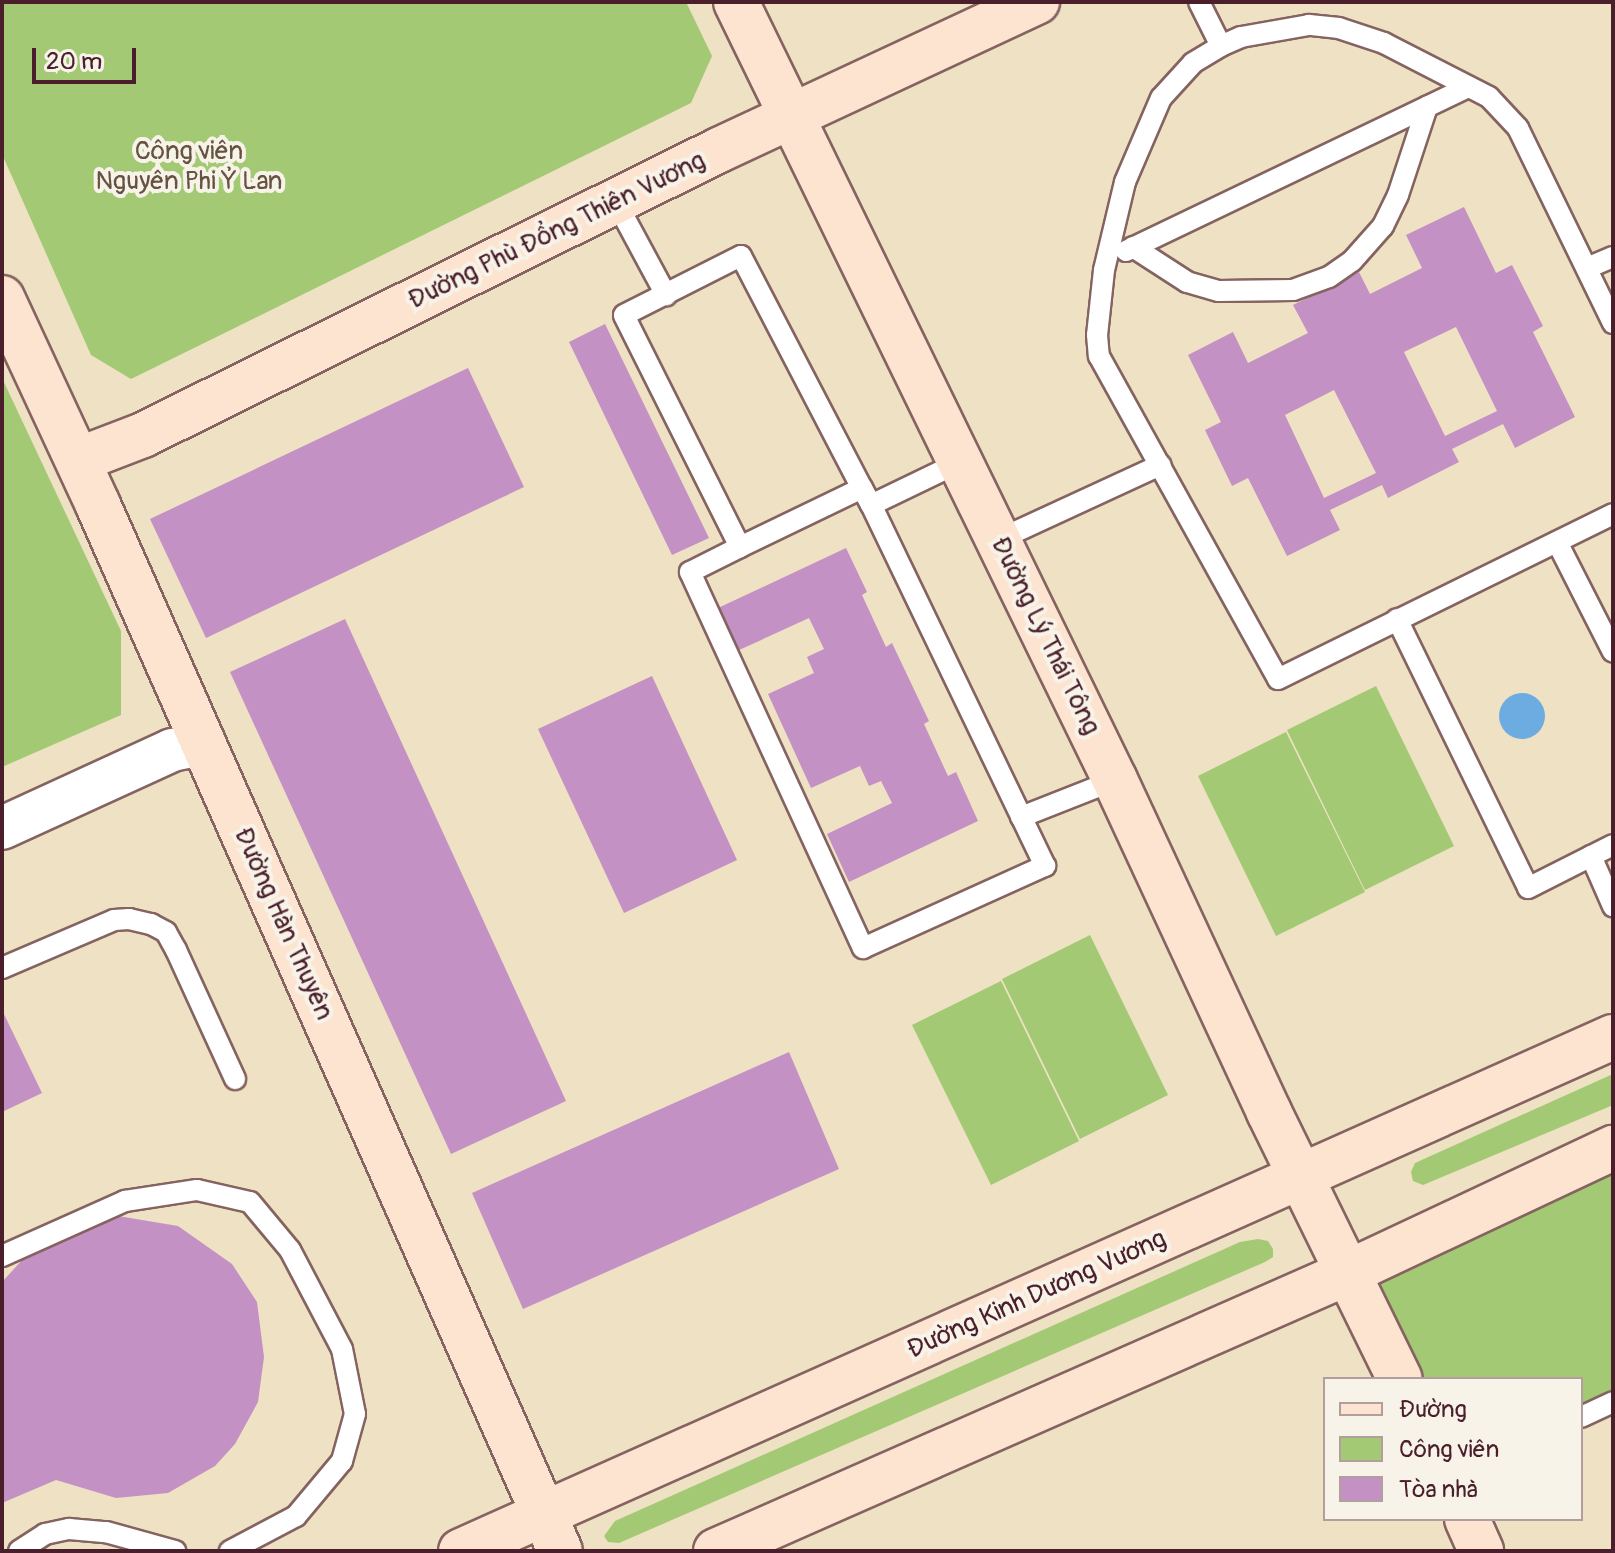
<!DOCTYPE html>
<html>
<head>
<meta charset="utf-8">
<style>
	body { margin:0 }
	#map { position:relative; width:1615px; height:1553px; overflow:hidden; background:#efe1c3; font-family:Pangolin,sans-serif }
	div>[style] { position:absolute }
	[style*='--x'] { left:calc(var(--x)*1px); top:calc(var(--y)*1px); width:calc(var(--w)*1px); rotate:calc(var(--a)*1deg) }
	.green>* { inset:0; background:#a3c974 }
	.water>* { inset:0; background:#6cace0 }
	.round { border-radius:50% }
	.building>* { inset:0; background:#c391c4 }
	.roads { filter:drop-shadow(2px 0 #846360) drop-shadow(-2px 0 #846360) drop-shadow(0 2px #846360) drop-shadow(0 -2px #846360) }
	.lane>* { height:20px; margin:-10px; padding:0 10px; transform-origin:10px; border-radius:10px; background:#fff }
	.street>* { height:42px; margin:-21px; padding:0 21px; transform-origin:21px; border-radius:21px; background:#fff }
	.secondary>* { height:44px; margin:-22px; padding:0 22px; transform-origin:22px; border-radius:22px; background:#fde4d0 }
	span { translate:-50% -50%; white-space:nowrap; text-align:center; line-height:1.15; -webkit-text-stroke:8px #f7f3e8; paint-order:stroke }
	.park-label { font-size:26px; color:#655241 }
	.street-label { font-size:26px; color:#4a1f2b }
	.frame { position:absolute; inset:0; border:4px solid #4a1f2b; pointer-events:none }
	.legend { position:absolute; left:1323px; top:1377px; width:260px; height:144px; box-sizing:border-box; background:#f7f3e8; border:2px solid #b29e9c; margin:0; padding:10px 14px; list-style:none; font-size:24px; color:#4a1f2b }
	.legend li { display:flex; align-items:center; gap:16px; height:40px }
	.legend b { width:40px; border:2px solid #b29e9c }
	.scale { position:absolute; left:32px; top:48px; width:104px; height:36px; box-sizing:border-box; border:4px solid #4a1f2b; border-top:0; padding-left:10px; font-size:24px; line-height:28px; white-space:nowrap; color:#4a1f2b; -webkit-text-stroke:6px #f7f3e8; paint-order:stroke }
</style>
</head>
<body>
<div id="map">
	<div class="green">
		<div style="clip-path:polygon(2px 2px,686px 2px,712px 56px,691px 103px,131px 379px,91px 355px,2px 154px)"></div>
		<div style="clip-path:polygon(2px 378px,121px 631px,121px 715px,2px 767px)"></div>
		<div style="clip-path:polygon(1376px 686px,1454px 846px,1365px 890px,1287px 730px)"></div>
		<div style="clip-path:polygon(1286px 732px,1365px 892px,1276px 936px,1198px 776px)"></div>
		<div style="clip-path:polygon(1090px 935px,1168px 1095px,1080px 1139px,1002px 979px)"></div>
		<div style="clip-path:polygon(1001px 981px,1079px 1141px,991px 1185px,912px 1025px)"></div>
		<div style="clip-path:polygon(1613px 1074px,1613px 1105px,1423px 1185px,1413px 1181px,1411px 1172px,1415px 1163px)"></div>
		<div style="clip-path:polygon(1613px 1148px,1613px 1402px,1581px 1417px,1581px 1379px,1399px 1379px,1347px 1273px)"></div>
		<div style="clip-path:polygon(1258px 1239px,1268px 1241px,1273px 1249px,1273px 1257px,1265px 1262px,619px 1543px,608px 1542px,604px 1536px,615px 1521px,1240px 1242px)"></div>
	</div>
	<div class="water">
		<div class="round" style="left:1499px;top:693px;width:46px;height:46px"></div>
	</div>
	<div class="building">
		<div style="clip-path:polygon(evenodd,1464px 207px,1496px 273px,1512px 265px,1543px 326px,1533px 332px,1575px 417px,1515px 448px,1503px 424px,1452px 449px,1459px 462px,1388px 498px,1382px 485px,1330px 510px,1340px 530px,1287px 556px,1248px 478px,1232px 486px,1205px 430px,1221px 422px,1188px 355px,1233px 332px,1248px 363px,1308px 333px,1293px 305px,1359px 272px,1370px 294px,1422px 268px,1406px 235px,1464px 207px,1456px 327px,1497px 411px,1445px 436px,1404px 352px,1456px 327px,1464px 207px,1334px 390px,1376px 473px,1324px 498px,1285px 415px,1334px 390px)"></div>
		<div style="clip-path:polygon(605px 324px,709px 538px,672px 555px,569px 342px)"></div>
		<div style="clip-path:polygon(468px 368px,524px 487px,206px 638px,150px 519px)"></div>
		<div style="clip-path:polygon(846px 548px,867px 592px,862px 595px,886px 647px,892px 643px,929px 721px,924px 724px,948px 776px,956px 772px,978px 821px,849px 882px,827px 834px,892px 803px,881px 781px,869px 786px,860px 766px,811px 788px,768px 694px,814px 673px,807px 657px,824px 649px,809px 618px,737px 651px,718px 608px)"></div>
		<div style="clip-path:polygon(345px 619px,566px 1101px,451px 1154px,230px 672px)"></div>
		<div style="clip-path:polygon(652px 676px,737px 860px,624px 913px,538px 729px)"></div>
		<div style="clip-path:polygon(2px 1010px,42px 1093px,2px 1112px)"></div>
		<div style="clip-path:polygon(789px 1052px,839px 1169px,523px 1309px,472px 1193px)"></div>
		<div style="clip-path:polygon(106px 1214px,178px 1226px,232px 1264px,257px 1302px,264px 1357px,258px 1402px,235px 1444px,215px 1466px,168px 1493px,116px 1498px,56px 1480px,2px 1503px,2px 1282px,36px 1245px)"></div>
	</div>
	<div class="roads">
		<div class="lane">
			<div style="--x:1199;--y:2;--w:49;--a:63.4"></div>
			<div style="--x:616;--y:202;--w:106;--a:61.7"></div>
			<div style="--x:1133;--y:247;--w:64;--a:32.9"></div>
			<div style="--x:1187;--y:282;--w:33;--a:16"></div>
			<div style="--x:1219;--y:291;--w:74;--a:-0.8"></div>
			<div style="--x:1293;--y:290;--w:38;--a:-20"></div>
			<div style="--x:1329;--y:277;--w:28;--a:-35"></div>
			<div style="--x:1352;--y:261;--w:47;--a:-48.5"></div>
			<div style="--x:1383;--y:226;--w:34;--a:-64"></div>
			<div style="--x:1398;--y:195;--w:93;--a:-71.8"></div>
			<div style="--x:1126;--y:251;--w:380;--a:-25.6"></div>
			<div style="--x:1587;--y:268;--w:28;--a:-23"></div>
			<div style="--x:1613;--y:323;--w:217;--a:-116"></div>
			<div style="--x:1518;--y:128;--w:42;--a:-133.1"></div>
			<div style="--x:1489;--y:97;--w:118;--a:-152.8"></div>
			<div style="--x:1384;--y:43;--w:47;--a:-161.6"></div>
			<div style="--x:1339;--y:28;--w:30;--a:-174"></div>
			<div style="--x:1309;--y:25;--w:69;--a:170"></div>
			<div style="--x:1241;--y:37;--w:22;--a:156"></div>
			<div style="--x:1221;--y:46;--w:33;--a:149"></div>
			<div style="--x:1193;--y:63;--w:47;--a:132.4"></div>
			<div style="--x:1161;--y:98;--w:91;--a:113.2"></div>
			<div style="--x:1125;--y:182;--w:90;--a:103.4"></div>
			<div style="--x:1104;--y:270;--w:65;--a:96.1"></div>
			<div style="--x:1097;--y:335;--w:21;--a:85"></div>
			<div style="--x:1099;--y:356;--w:369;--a:61"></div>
			<div style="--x:1278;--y:679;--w:373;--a:-26.2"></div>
			<div style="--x:862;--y:488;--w:136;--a:154.2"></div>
			<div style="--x:740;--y:547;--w:259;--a:-116.6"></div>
			<div style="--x:624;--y:315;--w:131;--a:-26.8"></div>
			<div style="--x:741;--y:256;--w:262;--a:62.5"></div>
			<div style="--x:862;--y:488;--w:19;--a:62"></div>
			<div style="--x:998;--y:540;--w:179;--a:-24.8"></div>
			<div style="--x:1557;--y:542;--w:123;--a:63"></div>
			<div style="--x:740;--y:547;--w:56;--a:153.4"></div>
			<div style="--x:690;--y:572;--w:414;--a:65.3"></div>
			<div style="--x:863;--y:948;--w:200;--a:-24.3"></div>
			<div style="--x:1045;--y:866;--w:401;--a:-115.7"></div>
			<div style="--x:871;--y:505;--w:99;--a:-25.8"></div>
			<div style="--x:1397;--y:619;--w:299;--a:64"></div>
			<div style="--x:1528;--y:888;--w:95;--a:-26.8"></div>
			<div style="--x:1021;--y:817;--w:101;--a:-21.5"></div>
			<div style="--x:1591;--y:856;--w:55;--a:66.3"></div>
			<div style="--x:2;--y:968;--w:122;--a:-23.2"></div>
			<div style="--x:114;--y:920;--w:15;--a:-4"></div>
			<div style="--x:129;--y:919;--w:23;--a:13"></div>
			<div style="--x:151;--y:924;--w:17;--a:28"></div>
			<div style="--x:166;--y:932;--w:21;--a:61"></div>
			<div style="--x:176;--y:950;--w:142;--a:65.4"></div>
			<div style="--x:2;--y:1256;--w:135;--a:-24.1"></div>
			<div style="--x:125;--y:1201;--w:73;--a:-8.7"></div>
			<div style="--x:197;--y:1190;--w:54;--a:12.8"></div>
			<div style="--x:250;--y:1202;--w:62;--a:50.2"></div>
			<div style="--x:290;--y:1250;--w:112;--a:62.3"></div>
			<div style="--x:342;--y:1349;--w:66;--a:78.7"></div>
			<div style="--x:355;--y:1414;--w:49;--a:105.5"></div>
			<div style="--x:342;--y:1461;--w:72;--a:129.9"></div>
			<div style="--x:296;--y:1516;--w:75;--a:152.1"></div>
			<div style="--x:1581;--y:1417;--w:35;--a:-25"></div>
			<div style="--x:19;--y:1551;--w:31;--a:-33"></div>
			<div style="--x:45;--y:1534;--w:25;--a:-12"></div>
			<div style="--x:69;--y:1529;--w:37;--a:5"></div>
			<div style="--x:106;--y:1532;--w:72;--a:15.4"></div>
		</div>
		<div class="street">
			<div style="--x:2;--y:828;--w:187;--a:-24.6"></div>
			<div style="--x:172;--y:750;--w:33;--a:-11"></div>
		</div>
		<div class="secondary">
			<div style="--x:736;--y:2;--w:865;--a:64.03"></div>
			<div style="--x:1115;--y:780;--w:366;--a:65.1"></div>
			<div style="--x:1269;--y:1112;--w:297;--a:63.9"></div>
			<div style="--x:2;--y:298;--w:228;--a:65.1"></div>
			<div style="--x:98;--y:505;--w:1143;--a:66.17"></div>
			<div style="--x:78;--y:460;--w:70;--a:-21"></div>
			<div style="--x:143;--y:435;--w:643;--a:-26.33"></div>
			<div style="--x:719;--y:150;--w:351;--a:-25"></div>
			<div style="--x:1467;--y:1519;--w:35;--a:66"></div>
			<div style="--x:461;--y:1551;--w:1261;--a:-24.05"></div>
			<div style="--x:716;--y:1551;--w:690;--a:-23.78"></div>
			<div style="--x:1347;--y:1273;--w:294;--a:-25.2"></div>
		</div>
	</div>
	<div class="park-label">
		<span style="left:189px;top:167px">Công viên<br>Nguyên Phi Ỷ Lan</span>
	</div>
	<div class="street-label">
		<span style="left:557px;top:231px;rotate:-26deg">Đường Phù Đổng Thiên Vương</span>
		<span style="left:1045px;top:636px;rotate:64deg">Đường Lý Thái Tông</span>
		<span style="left:283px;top:924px;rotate:66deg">Đường Hàn Thuyên</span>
		<span style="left:1037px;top:1295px;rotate:-24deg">Đường Kinh Dương Vương</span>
	</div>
	<div class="frame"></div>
	<ul class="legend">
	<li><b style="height:10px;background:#fde4d0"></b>Đường</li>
	<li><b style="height:22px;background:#a3c974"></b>Công viên</li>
	<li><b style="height:22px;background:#c391c4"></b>Tòa nhà</li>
	</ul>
	<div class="scale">20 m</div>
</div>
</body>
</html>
